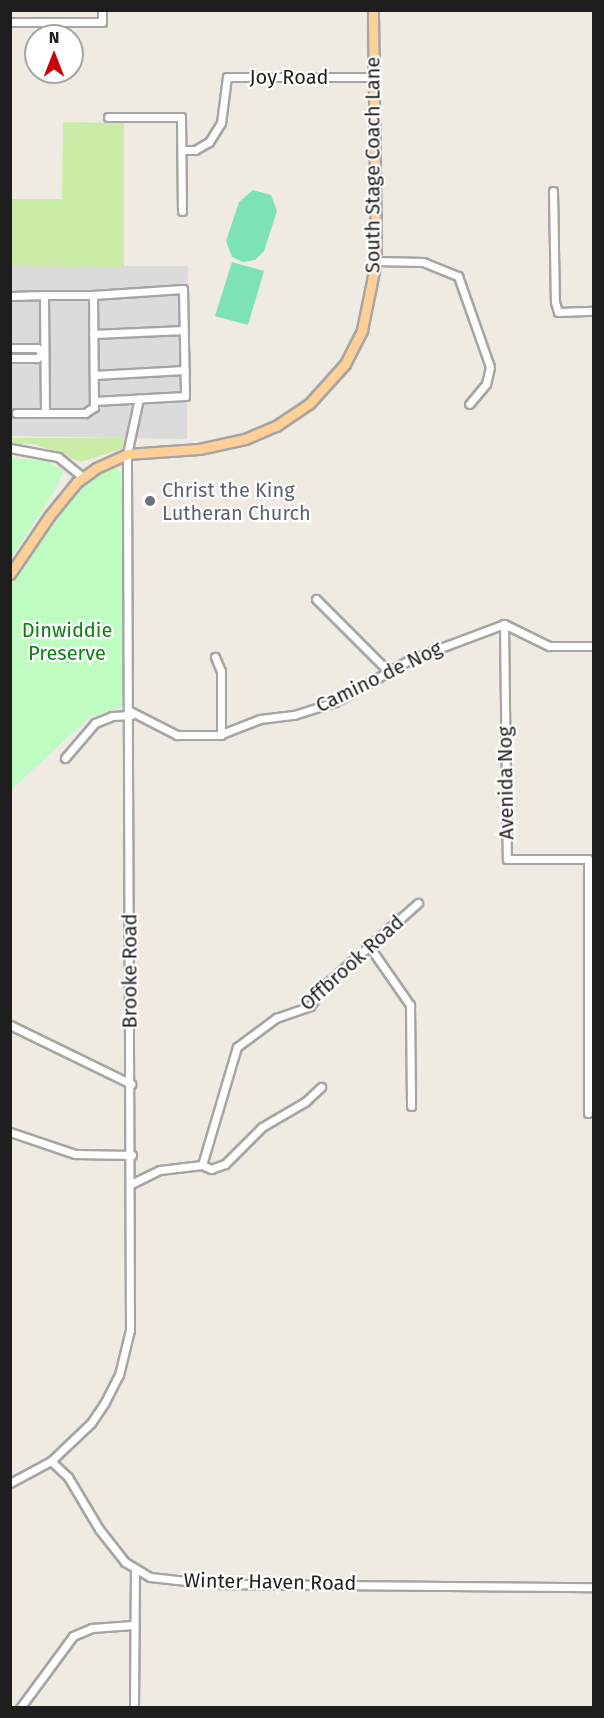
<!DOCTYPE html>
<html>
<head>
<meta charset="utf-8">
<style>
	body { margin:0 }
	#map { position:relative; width:604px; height:1718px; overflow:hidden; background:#efebe3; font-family:"Fira Sans",sans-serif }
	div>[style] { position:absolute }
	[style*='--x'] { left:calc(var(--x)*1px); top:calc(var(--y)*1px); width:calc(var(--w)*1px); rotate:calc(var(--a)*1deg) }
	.residential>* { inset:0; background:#dcdbdb }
	.grass>* { inset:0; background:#cbeca7 }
	.park>* { inset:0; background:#befcc1 }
	.pitch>* { inset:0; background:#7de2b8 }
	.roads { filter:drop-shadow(2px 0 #a5a5a5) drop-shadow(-2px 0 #a5a5a5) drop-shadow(0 2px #a5a5a5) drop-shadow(0 -2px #a5a5a5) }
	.minor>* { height:7px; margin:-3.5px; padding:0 3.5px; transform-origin:3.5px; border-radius:3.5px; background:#fff }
	.major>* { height:9px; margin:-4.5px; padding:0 4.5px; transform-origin:4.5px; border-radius:4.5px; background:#ffcf98 }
	.dots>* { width:16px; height:16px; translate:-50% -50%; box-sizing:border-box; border:3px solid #fff; border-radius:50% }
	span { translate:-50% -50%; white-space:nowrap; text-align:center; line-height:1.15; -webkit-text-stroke:4.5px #fff; paint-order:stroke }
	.street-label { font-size:20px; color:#1e1e1e }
	.worship-label { font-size:20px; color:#5b616d }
	.left { translate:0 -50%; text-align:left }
	.park-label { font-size:20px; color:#07810d }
	.frame { position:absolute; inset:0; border:12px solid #1e1e1e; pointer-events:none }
	.north { position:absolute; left:24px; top:24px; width:60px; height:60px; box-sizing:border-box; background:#fff; border:2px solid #a5a5a5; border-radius:50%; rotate:0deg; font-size:16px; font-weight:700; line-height:24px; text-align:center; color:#1e1e1e }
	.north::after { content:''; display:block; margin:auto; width:21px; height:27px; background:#cb0007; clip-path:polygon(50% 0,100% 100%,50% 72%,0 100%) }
</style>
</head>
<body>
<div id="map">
	<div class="residential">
		<div style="clip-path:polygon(11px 266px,188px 266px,187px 439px,11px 436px)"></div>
	</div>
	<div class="grass">
		<div style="clip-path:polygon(63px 122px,124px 123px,124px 267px,11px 266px,11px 199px,62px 199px)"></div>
		<div style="clip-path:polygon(11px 436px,14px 438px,124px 438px,123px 448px,81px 462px,35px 444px,14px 444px)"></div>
	</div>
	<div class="park">
		<div style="clip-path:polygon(11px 458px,46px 460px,63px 471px,57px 487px,11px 558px)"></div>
		<div style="clip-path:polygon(114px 466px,121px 473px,123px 508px,124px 706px,89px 718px,11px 790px,10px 578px,33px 542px,73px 491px)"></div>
	</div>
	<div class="pitch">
		<div style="clip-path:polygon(253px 190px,271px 195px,277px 211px,264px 251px,255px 260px,243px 262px,232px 257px,226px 241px,239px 202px)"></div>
		<div style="clip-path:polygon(232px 262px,264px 271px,248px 325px,215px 316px)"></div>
	</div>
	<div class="roads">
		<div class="minor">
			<div style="--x:10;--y:22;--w:92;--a:0"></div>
			<div style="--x:102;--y:22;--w:12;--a:-90"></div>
			<div style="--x:108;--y:117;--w:73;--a:0"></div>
			<div style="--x:181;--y:117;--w:94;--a:89.4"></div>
			<div style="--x:182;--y:150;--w:13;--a:0"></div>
			<div style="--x:195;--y:150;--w:16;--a:-30"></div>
			<div style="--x:209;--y:142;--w:22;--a:-58"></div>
			<div style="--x:221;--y:123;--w:46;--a:-82.6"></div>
			<div style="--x:227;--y:77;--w:147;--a:0"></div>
			<div style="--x:553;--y:191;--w:111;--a:89"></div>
			<div style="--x:555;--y:302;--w:10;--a:73"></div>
			<div style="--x:558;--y:312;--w:36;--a:-2"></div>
			<div style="--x:376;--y:261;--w:47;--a:1.2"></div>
			<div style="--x:423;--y:262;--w:38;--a:22"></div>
			<div style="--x:458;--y:276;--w:96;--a:70.6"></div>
			<div style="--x:490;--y:367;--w:17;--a:103"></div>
			<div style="--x:486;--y:384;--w:26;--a:130"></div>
			<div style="--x:93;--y:295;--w:90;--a:-3.8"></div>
			<div style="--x:183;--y:289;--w:107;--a:88.9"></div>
			<div style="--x:185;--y:396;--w:91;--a:176.9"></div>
			<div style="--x:13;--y:296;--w:31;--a:-2"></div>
			<div style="--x:44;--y:295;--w:49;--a:0"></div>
			<div style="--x:93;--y:295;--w:112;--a:89.5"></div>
			<div style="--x:94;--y:407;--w:11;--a:146"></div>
			<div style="--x:85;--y:413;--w:40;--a:180"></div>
			<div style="--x:45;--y:413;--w:118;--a:-90.5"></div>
			<div style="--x:93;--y:334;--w:91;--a:-2.5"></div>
			<div style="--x:10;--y:348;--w:27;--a:0"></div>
			<div style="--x:37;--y:348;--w:8;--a:40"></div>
			<div style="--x:43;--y:353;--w:8;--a:140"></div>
			<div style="--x:37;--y:358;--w:27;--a:180"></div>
			<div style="--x:94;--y:375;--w:91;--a:-3.1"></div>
			<div style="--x:16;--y:413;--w:29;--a:0"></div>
			<div style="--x:10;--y:448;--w:49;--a:10.6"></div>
			<div style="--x:58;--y:457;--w:32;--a:39"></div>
			<div style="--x:316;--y:599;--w:102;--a:45"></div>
			<div style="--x:504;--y:624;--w:235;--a:89.3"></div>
			<div style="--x:507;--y:859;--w:81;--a:0"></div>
			<div style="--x:588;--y:859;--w:254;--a:90"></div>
			<div style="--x:215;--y:657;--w:15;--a:67"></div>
			<div style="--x:221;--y:671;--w:64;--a:90"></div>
			<div style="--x:130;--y:711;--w:53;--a:27.1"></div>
			<div style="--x:177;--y:735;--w:42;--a:0"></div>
			<div style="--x:219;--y:735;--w:44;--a:-21.3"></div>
			<div style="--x:260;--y:719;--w:34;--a:-7"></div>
			<div style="--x:294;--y:715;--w:43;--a:-17.6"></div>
			<div style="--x:335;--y:702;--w:87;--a:-29.5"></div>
			<div style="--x:411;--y:659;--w:99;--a:-20.6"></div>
			<div style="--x:504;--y:624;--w:50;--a:26.1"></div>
			<div style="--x:549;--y:646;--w:45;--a:0"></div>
			<div style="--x:65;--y:758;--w:46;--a:-49.4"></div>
			<div style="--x:95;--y:723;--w:18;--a:-22"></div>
			<div style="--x:112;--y:716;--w:19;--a:-3"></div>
			<div style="--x:369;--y:946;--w:72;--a:55.2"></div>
			<div style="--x:410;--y:1005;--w:101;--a:89.4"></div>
			<div style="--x:10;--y:1025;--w:135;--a:26"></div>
			<div style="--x:10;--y:1132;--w:69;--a:18.7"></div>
			<div style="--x:75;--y:1154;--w:57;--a:1"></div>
			<div style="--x:202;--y:1165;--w:123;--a:-73.5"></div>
			<div style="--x:237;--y:1047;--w:49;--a:-36.6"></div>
			<div style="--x:276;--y:1018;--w:36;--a:-19"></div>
			<div style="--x:310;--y:1006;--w:26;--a:-54"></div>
			<div style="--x:325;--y:985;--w:124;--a:-41.4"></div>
			<div style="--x:131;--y:1184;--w:32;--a:-26"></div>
			<div style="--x:160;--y:1170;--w:42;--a:-6.8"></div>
			<div style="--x:202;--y:1165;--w:10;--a:24"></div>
			<div style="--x:211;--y:1169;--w:15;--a:-20"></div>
			<div style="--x:225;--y:1164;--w:52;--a:-45"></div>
			<div style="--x:262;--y:1127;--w:50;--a:-30.2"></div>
			<div style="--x:305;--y:1102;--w:22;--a:-43"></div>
			<div style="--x:51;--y:1461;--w:55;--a:-43.5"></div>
			<div style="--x:91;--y:1423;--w:25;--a:-56"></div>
			<div style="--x:105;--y:1402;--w:30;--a:-63"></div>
			<div style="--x:119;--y:1375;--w:46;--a:-76.3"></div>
			<div style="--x:130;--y:1330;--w:876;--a:-90.2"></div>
			<div style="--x:127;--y:454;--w:57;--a:-77.9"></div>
			<div style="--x:10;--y:1483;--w:47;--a:-28.2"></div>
			<div style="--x:51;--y:1461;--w:23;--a:43"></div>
			<div style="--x:68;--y:1477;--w:61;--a:59.2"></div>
			<div style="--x:99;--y:1529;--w:42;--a:51.8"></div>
			<div style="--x:125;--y:1562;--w:29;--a:31"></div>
			<div style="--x:150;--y:1577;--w:64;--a:6.2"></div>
			<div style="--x:214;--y:1584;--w:380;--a:0.5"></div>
			<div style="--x:20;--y:1708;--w:89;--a:-53.6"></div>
			<div style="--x:73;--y:1636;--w:21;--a:-23"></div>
			<div style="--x:92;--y:1628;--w:41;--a:-4.2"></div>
			<div style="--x:134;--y:1708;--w:137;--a:-89.6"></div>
		</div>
		<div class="major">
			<div style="--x:10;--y:574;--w:71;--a:-55.9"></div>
			<div style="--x:50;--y:515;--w:43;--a:-50.7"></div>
			<div style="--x:77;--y:482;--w:24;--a:-36"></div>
			<div style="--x:96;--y:468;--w:34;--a:-24"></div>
			<div style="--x:127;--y:454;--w:72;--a:-4"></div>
			<div style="--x:199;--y:449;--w:47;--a:-12.3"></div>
			<div style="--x:245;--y:439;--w:34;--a:-23"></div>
			<div style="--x:276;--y:426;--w:40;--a:-34"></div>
			<div style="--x:309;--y:404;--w:54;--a:-48"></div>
			<div style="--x:345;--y:364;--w:38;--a:-63"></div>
			<div style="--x:362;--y:330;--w:70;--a:-78.5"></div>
			<div style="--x:376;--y:261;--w:251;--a:-90.7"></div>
		</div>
	</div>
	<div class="dots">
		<div style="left:150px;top:501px;background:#6b7280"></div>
	</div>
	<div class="street-label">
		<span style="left:289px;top:77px">Joy Road</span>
		<span style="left:373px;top:165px;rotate:-90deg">South Stage Coach Lane</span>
		<span style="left:379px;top:677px;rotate:-26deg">Camino de Nog</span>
		<span style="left:506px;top:783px;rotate:-91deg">Avenida Nog</span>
		<span style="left:352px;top:963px;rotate:-42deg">Offbrook Road</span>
		<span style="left:130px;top:971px;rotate:-90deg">Brooke Road</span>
		<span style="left:270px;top:1582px;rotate:1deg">Winter Haven Road</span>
	</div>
	<div class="worship-label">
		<span class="left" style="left:162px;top:502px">Christ the King<br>Lutheran Church</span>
	</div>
	<div class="park-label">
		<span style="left:67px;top:642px">Dinwiddie<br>Preserve</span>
	</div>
	<div class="frame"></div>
	<div class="north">N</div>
</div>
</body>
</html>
